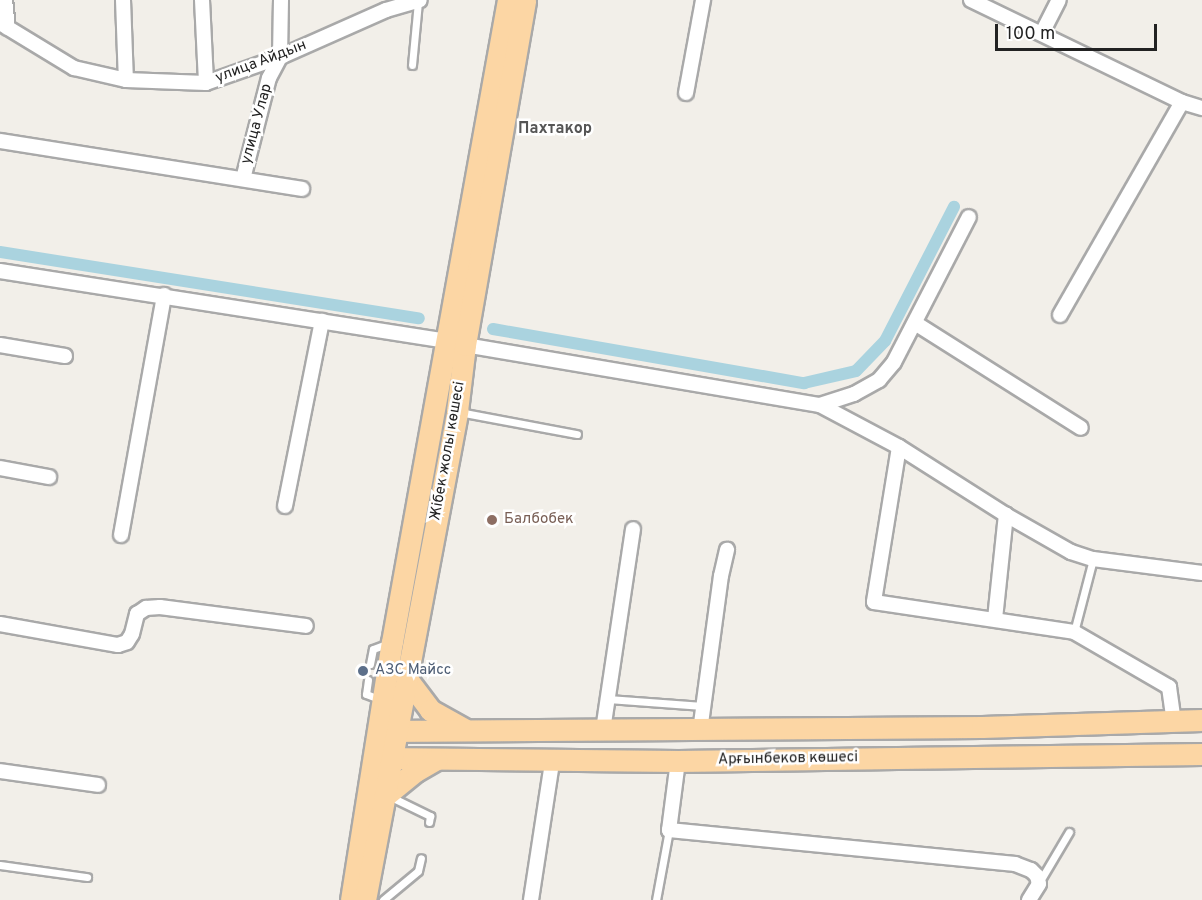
<!DOCTYPE html>
<html>
<head>
<meta charset="utf-8">
<style>
	body { margin:0 }
	#map { position:relative; width:1202px; height:900px; overflow:hidden; background:#f2efe9; font-family:Overpass,sans-serif }
	div>[style] { position:absolute }
	[style*='--x'] { left:calc(var(--x)*1px); top:calc(var(--y)*1px); width:calc(var(--w)*1px); rotate:calc(var(--a)*1deg) }
	.canal>* { height:12px; margin:-6px; padding:0 6px; transform-origin:6px; border-radius:6px; background:#aad3df }
	.roads { filter:drop-shadow(2px 0 #a9a9a9) drop-shadow(-2px 0 #a9a9a9) drop-shadow(0 2px #a9a9a9) drop-shadow(0 -2px #a9a9a9) }
	.service>* { height:7px; margin:-3.5px; padding:0 3.5px; transform-origin:3.5px; border-radius:3.5px; background:#fff }
	.minor>* { height:14px; margin:-7px; padding:0 7px; transform-origin:7px; border-radius:7px; background:#fff }
	.primary>* { height:21px; margin:-10.5px; padding:0 10.5px; transform-origin:10.5px; border-radius:10.5px; background:#fcd6a4 }
	.dots>* { width:16px; height:16px; translate:-50% -50%; box-sizing:border-box; border:3px solid #fff; border-radius:50% }
	span { translate:-50% -50%; white-space:nowrap; text-align:center; line-height:1.15; -webkit-text-stroke:5px #fff; paint-order:stroke }
	.street-label { font-size:15px; color:#222 }
	.education-label { font-size:15px; color:#785e54 }
	.left { translate:0 -50%; text-align:left }
	.service-label { font-size:15px; color:#4e5e75 }
	.neighbourhood-label { font-size:16px; color:#555; font-weight:700 }
	.scale { position:absolute; left:995px; top:24px; width:162px; height:27px; box-sizing:border-box; border:3px solid #222; border-top:0; padding-left:8px; font-size:18px; line-height:21px; white-space:nowrap; color:#222; -webkit-text-stroke:4px #fff; paint-order:stroke }
</style>
</head>
<body>
<div id="map">
	<div class="canal">
		<div style="--x:0;--y:252;--w:424;--a:9"></div>
		<div style="--x:493;--y:329;--w:316;--a:9.9"></div>
		<div style="--x:804;--y:383;--w:53;--a:-13"></div>
		<div style="--x:856;--y:371;--w:42;--a:-46"></div>
		<div style="--x:885;--y:341;--w:151;--a:-62.8"></div>
	</div>
	<div class="roads">
		<div class="service">
			<div style="--x:412;--y:65;--w:64;--a:-84.6"></div>
			<div style="--x:459;--y:412;--w:120;--a:10.6"></div>
			<div style="--x:1074;--y:632;--w:75;--a:-75.4"></div>
			<div style="--x:370;--y:664;--w:15;--a:-79"></div>
			<div style="--x:373;--y:649;--w:15;--a:-20"></div>
			<div style="--x:368;--y:680;--w:14;--a:98"></div>
			<div style="--x:366;--y:694;--w:14;--a:21"></div>
			<div style="--x:608;--y:699;--w:95;--a:4.2"></div>
			<div style="--x:389;--y:796;--w:46;--a:26"></div>
			<div style="--x:430;--y:816;--w:6;--a:99"></div>
			<div style="--x:0;--y:865;--w:88;--a:7.9"></div>
			<div style="--x:1040;--y:881;--w:57;--a:-59.4"></div>
			<div style="--x:383;--y:900;--w:45;--a:-39.6"></div>
			<div style="--x:418;--y:871;--w:13;--a:-77"></div>
			<div style="--x:656;--y:900;--w:71;--a:-79.5"></div>
		</div>
		<div class="minor">
			<div style="--x:5;--y:0;--w:28;--a:84"></div>
			<div style="--x:123;--y:0;--w:80;--a:87.9"></div>
			<div style="--x:202;--y:0;--w:83;--a:87.2"></div>
			<div style="--x:971;--y:0;--w:234;--a:25.8"></div>
			<div style="--x:1182;--y:102;--w:21;--a:17"></div>
			<div style="--x:0;--y:23;--w:87;--a:31.3"></div>
			<div style="--x:74;--y:68;--w:53;--a:13"></div>
			<div style="--x:126;--y:80;--w:80;--a:2.1"></div>
			<div style="--x:206;--y:83;--w:78;--a:-19.4"></div>
			<div style="--x:280;--y:57;--w:116;--a:-23.9"></div>
			<div style="--x:386;--y:10;--w:35;--a:-16"></div>
			<div style="--x:1042;--y:33;--w:37;--a:-63"></div>
			<div style="--x:686;--y:93;--w:95;--a:-79.6"></div>
			<div style="--x:0;--y:141;--w:306;--a:9"></div>
			<div style="--x:243;--y:179;--w:104;--a:-75.6"></div>
			<div style="--x:269;--y:78;--w:24;--a:-62"></div>
			<div style="--x:280;--y:57;--w:57;--a:-89"></div>
			<div style="--x:0;--y:271;--w:451;--a:8.9"></div>
			<div style="--x:1060;--y:315;--w:245;--a:-60.2"></div>
			<div style="--x:915;--y:323;--w:196;--a:32.3"></div>
			<div style="--x:0;--y:345;--w:66;--a:9.6"></div>
			<div style="--x:465;--y:345;--w:360;--a:9.6"></div>
			<div style="--x:820;--y:405;--w:36;--a:-18"></div>
			<div style="--x:854;--y:394;--w:29;--a:-29"></div>
			<div style="--x:879;--y:380;--w:23;--a:-50"></div>
			<div style="--x:894;--y:362;--w:163;--a:-62.7"></div>
			<div style="--x:820;--y:405;--w:89;--a:28"></div>
			<div style="--x:899;--y:447;--w:127;--a:32.4"></div>
			<div style="--x:1006;--y:515;--w:75;--a:29.6"></div>
			<div style="--x:1071;--y:552;--w:23;--a:18"></div>
			<div style="--x:1093;--y:559;--w:110;--a:7.3"></div>
			<div style="--x:899;--y:447;--w:157;--a:99.2"></div>
			<div style="--x:874;--y:602;--w:202;--a:8.5"></div>
			<div style="--x:1074;--y:632;--w:110;--a:30.1"></div>
			<div style="--x:1169;--y:687;--w:34;--a:82"></div>
			<div style="--x:0;--y:468;--w:50;--a:10.4"></div>
			<div style="--x:285;--y:506;--w:189;--a:-78.7"></div>
			<div style="--x:121;--y:535;--w:244;--a:-79.8"></div>
			<div style="--x:995;--y:619;--w:105;--a:-84"></div>
			<div style="--x:0;--y:624;--w:120;--a:10.1"></div>
			<div style="--x:118;--y:645;--w:9;--a:-18"></div>
			<div style="--x:127;--y:642;--w:9;--a:-58"></div>
			<div style="--x:132;--y:634;--w:21;--a:-76"></div>
			<div style="--x:137;--y:614;--w:11;--a:-34"></div>
			<div style="--x:146;--y:608;--w:14;--a:-4"></div>
			<div style="--x:160;--y:607;--w:147;--a:7.4"></div>
			<div style="--x:603;--y:730;--w:203;--a:-81.5"></div>
			<div style="--x:700;--y:731;--w:156;--a:-82.3"></div>
			<div style="--x:721;--y:576;--w:27;--a:-77"></div>
			<div style="--x:678;--y:761;--w:70;--a:97.4"></div>
			<div style="--x:669;--y:830;--w:348;--a:5.6"></div>
			<div style="--x:1015;--y:864;--w:17;--a:21"></div>
			<div style="--x:1031;--y:870;--w:8;--a:45"></div>
			<div style="--x:1037;--y:876;--w:8;--a:76"></div>
			<div style="--x:1039;--y:884;--w:19;--a:122"></div>
			<div style="--x:0;--y:771;--w:99;--a:8.1"></div>
			<div style="--x:531;--y:900;--w:140;--a:-81.3"></div>
		</div>
		<div class="primary">
			<div style="--x:407;--y:679;--w:39;--a:53"></div>
			<div style="--x:430;--y:710;--w:39;--a:29"></div>
			<div style="--x:384;--y:731;--w:598;--a:-0.38"></div>
			<div style="--x:982;--y:727;--w:220;--a:-1.8"></div>
			<div style="--x:380;--y:758;--w:298;--a:0.6"></div>
			<div style="--x:678;--y:761;--w:524;--a:-0.77"></div>
			<div style="--x:386;--y:795;--w:38;--a:-39"></div>
			<div style="--x:416;--y:771;--w:24;--a:-30"></div>
			<div style="--x:351;--y:900;--w:261;--a:-81"></div>
			<div style="--x:392;--y:642;--w:652;--a:-79.76"></div>
			<div style="--x:365;--y:900;--w:498;--a:-79.3"></div>
			<div style="--x:457;--y:411;--w:66;--a:-83.1"></div>
			<div style="--x:465;--y:345;--w:350;--a:-80.1"></div>
		</div>
	</div>
	<div class="dots">
		<div style="left:492px;top:520px;background:#8d6e63"></div>
		<div style="left:363px;top:671px;background:#5c6f8a"></div>
	</div>
	<div class="street-label">
		<span style="left:261px;top:62px;rotate:-21deg">улица Айдын</span>
		<span style="left:257px;top:124px;rotate:-75deg">улица Улар</span>
		<span style="left:448px;top:451px;rotate:-80deg">Жібек жолы көшесі</span>
		<span style="left:788px;top:759px;rotate:-1deg">Арғынбеков көшесі</span>
	</div>
	<div class="education-label">
		<span class="left" style="left:504px;top:520px">Балбобек</span>
	</div>
	<div class="service-label">
		<span class="left" style="left:375px;top:671px">АЗС Майсс</span>
	</div>
	<div class="neighbourhood-label">
		<span style="left:555px;top:129px">Пахтакор</span>
	</div>
	<div class="scale">100 m</div>
</div>
</body>
</html>
